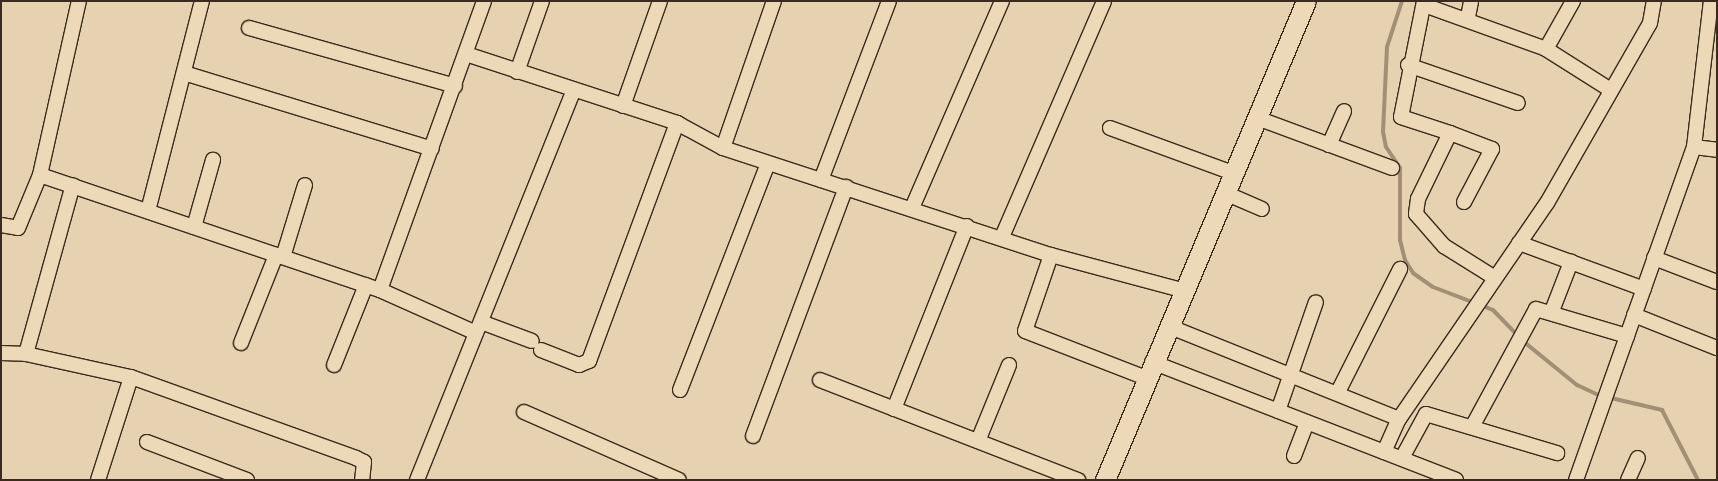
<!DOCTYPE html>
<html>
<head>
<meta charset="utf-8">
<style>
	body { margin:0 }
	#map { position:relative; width:1718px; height:481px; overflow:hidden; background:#e6d2b1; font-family:Mynerve,sans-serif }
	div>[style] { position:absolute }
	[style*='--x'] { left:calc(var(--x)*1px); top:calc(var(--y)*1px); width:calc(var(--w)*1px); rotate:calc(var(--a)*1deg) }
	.stream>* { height:4px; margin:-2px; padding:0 2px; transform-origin:2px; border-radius:2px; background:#a38f76 }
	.roads { filter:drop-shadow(1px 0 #3b2a1e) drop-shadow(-1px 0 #3b2a1e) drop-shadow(0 1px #3b2a1e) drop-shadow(0 -1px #3b2a1e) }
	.street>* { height:14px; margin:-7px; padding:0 7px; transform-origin:7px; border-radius:7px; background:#edd9b7 }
	.secondary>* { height:19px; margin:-9.5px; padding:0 9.5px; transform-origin:9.5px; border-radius:9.5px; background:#edd9b7 }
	span { translate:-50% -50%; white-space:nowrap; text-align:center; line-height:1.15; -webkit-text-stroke:4.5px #edd9b7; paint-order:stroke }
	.frame { position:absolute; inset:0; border:2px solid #3b2a1e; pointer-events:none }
</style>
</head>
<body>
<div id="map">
	<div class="stream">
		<div style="--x:1402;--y:1;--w:48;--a:108.1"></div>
		<div style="--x:1387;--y:47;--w:85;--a:92.7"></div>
		<div style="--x:1383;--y:132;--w:15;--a:79"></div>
		<div style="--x:1386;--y:147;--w:25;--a:56"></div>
		<div style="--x:1400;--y:168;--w:72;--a:90"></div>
		<div style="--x:1400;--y:240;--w:21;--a:76"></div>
		<div style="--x:1405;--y:260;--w:15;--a:58"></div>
		<div style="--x:1413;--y:273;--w:24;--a:35"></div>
		<div style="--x:1433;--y:287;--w:64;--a:21"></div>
		<div style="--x:1493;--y:310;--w:36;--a:46"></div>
		<div style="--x:1523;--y:341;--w:70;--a:39.2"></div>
		<div style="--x:1577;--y:385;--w:23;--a:25"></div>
		<div style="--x:1598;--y:395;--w:66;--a:13.2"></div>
		<div style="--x:1662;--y:410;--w:79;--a:62.8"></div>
	</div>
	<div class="roads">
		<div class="street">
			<div style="--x:1424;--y:1;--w:118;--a:101.2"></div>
			<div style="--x:1401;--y:117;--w:52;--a:18.1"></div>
			<div style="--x:1450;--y:133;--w:73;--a:115.9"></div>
			<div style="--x:1418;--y:199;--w:15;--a:98"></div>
			<div style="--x:1416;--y:214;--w:43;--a:48.8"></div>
			<div style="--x:1444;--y:246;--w:60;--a:32.1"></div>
			<div style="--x:1424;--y:5;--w:130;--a:19.8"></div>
			<div style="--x:1546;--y:49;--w:75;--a:32.4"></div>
			<div style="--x:1468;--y:17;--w:16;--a:-79"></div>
			<div style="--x:249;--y:28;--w:214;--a:15.7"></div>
			<div style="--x:1546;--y:49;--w:55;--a:-60.6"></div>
			<div style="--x:466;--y:54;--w:222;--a:18.1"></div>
			<div style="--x:677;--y:123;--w:52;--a:28.5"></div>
			<div style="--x:723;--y:148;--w:345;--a:18.1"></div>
			<div style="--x:1051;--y:255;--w:136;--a:15"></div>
			<div style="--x:1408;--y:65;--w:116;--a:19.1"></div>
			<div style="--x:517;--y:72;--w:75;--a:-70.6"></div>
			<div style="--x:184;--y:73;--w:259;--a:17"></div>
			<div style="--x:623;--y:106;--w:111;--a:-70.6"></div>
			<div style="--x:1257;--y:118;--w:144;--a:20.3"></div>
			<div style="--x:1110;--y:128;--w:131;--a:20.1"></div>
			<div style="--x:1450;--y:133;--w:45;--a:20.9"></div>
			<div style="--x:1492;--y:149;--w:60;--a:117.8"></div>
			<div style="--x:1329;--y:145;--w:37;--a:-66"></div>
			<div style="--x:1694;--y:147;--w:23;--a:7"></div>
			<div style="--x:723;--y:148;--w:156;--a:-70.9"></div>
			<div style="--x:40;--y:175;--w:178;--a:-77.4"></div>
			<div style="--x:821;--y:180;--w:191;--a:-69.2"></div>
			<div style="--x:1225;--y:193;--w:40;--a:23.4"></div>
			<div style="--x:912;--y:208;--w:226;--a:-66.5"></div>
			<div style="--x:148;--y:211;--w:217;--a:-75.6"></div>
			<div style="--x:1;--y:225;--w:17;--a:10"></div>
			<div style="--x:18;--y:228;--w:57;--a:-67.5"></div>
			<div style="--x:40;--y:175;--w:359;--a:18.7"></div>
			<div style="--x:380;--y:290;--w:105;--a:24.1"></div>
			<div style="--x:194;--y:227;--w:70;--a:-74.2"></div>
			<div style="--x:1002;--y:237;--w:257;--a:-66.6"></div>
			<div style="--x:1519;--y:243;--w:133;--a:20.2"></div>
			<div style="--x:1051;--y:255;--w:80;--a:108.9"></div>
			<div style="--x:1025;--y:331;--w:130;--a:21.2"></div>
			<div style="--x:283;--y:257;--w:75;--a:-73"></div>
			<div style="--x:1654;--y:258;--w:67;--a:20.9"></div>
			<div style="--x:380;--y:290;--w:307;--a:-70.2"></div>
			<div style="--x:1552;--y:311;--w:53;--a:-68.8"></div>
			<div style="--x:1634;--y:315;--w:89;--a:21.7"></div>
			<div style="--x:481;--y:322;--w:54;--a:20.4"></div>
			<div style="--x:1168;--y:326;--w:249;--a:21.9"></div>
			<div style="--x:241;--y:343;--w:95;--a:-68.3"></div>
			<div style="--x:541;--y:350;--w:41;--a:21.5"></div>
			<div style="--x:579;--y:365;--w:11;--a:-22"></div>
			<div style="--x:589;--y:361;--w:254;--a:-69.7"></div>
			<div style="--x:1;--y:353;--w:25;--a:2"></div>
			<div style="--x:26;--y:354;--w:107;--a:12.4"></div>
			<div style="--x:131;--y:377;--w:239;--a:19.8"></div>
			<div style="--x:356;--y:458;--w:9;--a:27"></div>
			<div style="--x:364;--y:462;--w:18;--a:96"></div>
			<div style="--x:26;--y:354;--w:175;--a:-74.5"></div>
			<div style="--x:1152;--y:362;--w:326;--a:21.2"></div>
			<div style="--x:334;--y:365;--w:86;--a:-68.2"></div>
			<div style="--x:820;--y:380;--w:277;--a:21.2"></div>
			<div style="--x:680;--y:390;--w:243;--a:-68.8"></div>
			<div style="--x:1338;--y:392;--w:138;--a:-63.2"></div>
			<div style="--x:894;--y:409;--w:197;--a:-68.3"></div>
			<div style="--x:1278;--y:411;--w:115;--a:-70.8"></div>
			<div style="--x:524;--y:412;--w:169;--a:23.7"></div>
			<div style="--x:1472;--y:427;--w:134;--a:-61.5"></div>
			<div style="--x:1536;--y:309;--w:95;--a:16.5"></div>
			<div style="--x:753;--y:436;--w:266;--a:-69.5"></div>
			<div style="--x:978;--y:441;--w:82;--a:-67.8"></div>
			<div style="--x:147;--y:442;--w:107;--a:20.8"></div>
			<div style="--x:1384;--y:452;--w:36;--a:-66"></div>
			<div style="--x:1399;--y:419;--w:262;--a:-55.6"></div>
			<div style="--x:1547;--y:203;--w:207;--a:-60.2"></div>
			<div style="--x:1650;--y:23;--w:22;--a:-80"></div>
			<div style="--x:1294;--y:456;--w:36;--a:-69"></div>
			<div style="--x:1402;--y:458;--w:50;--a:-61.4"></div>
			<div style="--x:1426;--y:414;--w:137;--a:16.6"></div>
			<div style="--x:98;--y:480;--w:108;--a:-72.2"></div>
			<div style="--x:417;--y:480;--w:419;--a:-68.1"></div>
			<div style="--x:1576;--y:480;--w:353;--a:-70.5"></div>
			<div style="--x:1694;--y:147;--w:147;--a:-83.4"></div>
			<div style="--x:1628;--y:480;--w:24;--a:-66"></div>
		</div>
		<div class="secondary">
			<div style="--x:1105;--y:480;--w:519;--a:-67.24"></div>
		</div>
	</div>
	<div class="frame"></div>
</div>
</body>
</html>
